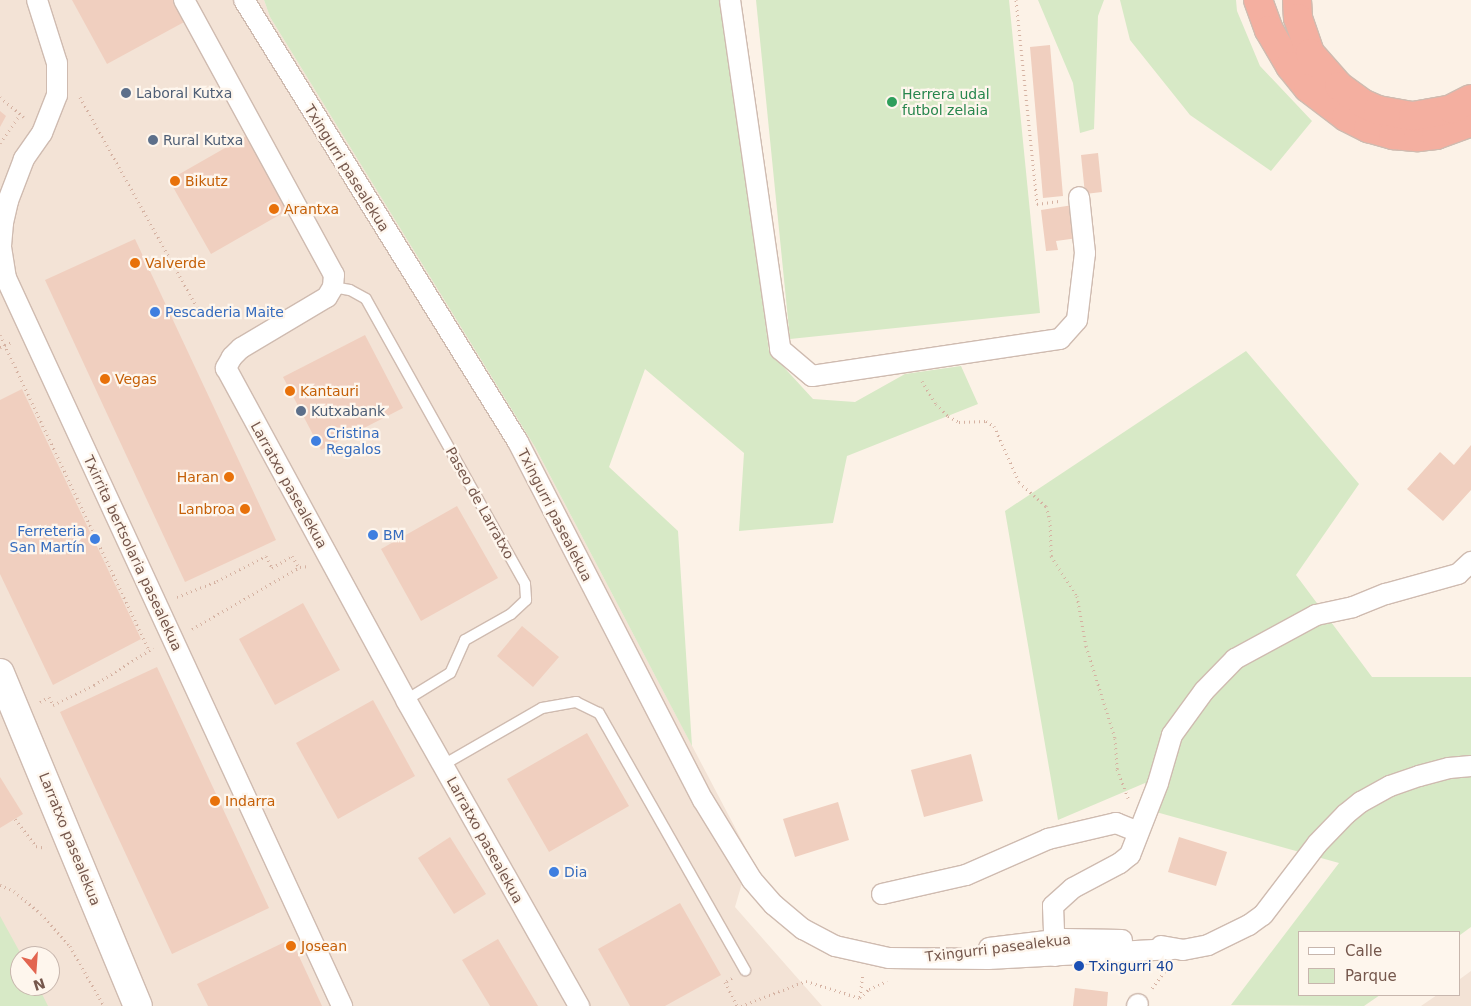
<!DOCTYPE html>
<html>
<head>
<meta charset="utf-8">
<style>
	body { margin:0 }
	#map { position:relative; width:1471px; height:1006px; overflow:hidden; background:#fcf2e7; font-family:"DejaVu Sans",sans-serif }
	div>[style] { position:absolute }
	[style*='--x'] { left:calc(var(--x)*1px); top:calc(var(--y)*1px); width:calc(var(--w)*1px); rotate:calc(var(--a)*1deg) }
	.residential>* { inset:0; background:#f3e3d6 }
	.green>* { inset:0; background:#d7e9c6 }
	.building>* { inset:0; background:#f0cfbf }
	.path>* { height:3px; margin-top:-1.5px; transform-origin:0; background:repeating-linear-gradient(90deg,#d5b2a2 0 1px,transparent 0 5px) }
	.roads { filter:drop-shadow(1px 0 #cfbbb0) drop-shadow(-1px 0 #cfbbb0) drop-shadow(0 1px #cfbbb0) drop-shadow(0 -1px #cfbbb0) }
	.lane>* { height:10px; margin:-5px; padding:0 5px; transform-origin:5px; border-radius:5px; background:#fff }
	.street>* { height:20px; margin:-10px; padding:0 10px; transform-origin:10px; border-radius:10px; background:#fff }
	.secondary>* { height:28px; margin:-14px; padding:0 14px; transform-origin:14px; border-radius:14px; background:#fff }
	.highway>* { height:28px; margin:-14px; padding:0 14px; transform-origin:14px; border-radius:14px; background:#f4afa0 }
	.dots>* { width:14px; height:14px; translate:-50% -50%; box-sizing:border-box; border:2px solid #fef6ed; border-radius:50% }
	span { translate:-50% -50%; white-space:nowrap; text-align:center; line-height:1.15; -webkit-text-stroke:4.5px #fef6ed; paint-order:stroke }
	.service-label { font-size:14px; color:#4e5e75 }
	.left { translate:0 -50%; text-align:left }
	.leisure-label { font-size:14px; color:#27864d }
	.street-label { font-size:14px; color:#75574c }
	.food-label { font-size:14px; color:#c56008 }
	.right { translate:-100% -50%; text-align:right }
	.shop-label { font-size:14px; color:#366cbe }
	.transit-label { font-size:14px; color:#164399 }
	.legend { position:absolute; left:1298px; top:931px; width:162px; height:65px; box-sizing:border-box; background:#fef6ed; border:1px solid #c7b6ad; margin:0; padding:6px 9px; list-style:none; font-size:15px; color:#75574c }
	.legend li { display:flex; align-items:center; gap:10px; height:25px }
	.legend b { width:25px; border:1px solid #c7b6ad }
	.north { position:absolute; left:10px; top:946px; width:50px; height:50px; box-sizing:border-box; background:#fef6ed; border:1px solid #c7b6ad; border-radius:50%; rotate:162deg; font-size:14px; font-weight:700; line-height:20px; text-align:center; color:#75574c }
	.north::after { content:''; display:block; margin:auto; width:18px; height:22px; background:#e26550; clip-path:polygon(50% 0,100% 100%,50% 72%,0 100%) }
</style>
</head>
<body>
<div id="map">
	<div class="residential">
		<div style="clip-path:polygon(evenodd,0 0,264px 0,270px 17px,535px 447px,750px 856px,735px 907px,822px 1006px,0 1006px,0 0,20px 956px,50px 956px,50px 986px,20px 986px,20px 956px)"></div>
		<div style="clip-path:polygon(1471px 971px,1471px 1006px,1421px 1006px,1437px 995px,1460px 995px,1460px 979px)"></div>
	</div>
	<div class="green">
		<div style="clip-path:polygon(264px 0,723px 0,769px 351px,813px 399px,855px 402px,905px 374px,961px 366px,978px 404px,847px 456px,833px 523px,739px 531px,744px 453px,645px 369px,609px 467px,678px 531px,692px 746px,535px 447px,270px 17px)"></div>
		<div style="clip-path:polygon(756px 0,1009px 0,1040px 313px,790px 339px)"></div>
		<div style="clip-path:polygon(1038px 0,1104px 0,1098px 16px,1094px 129px,1080px 133px,1073px 83px)"></div>
		<div style="clip-path:polygon(1120px 0,1236px 0,1237px 11px,1260px 66px,1312px 121px,1271px 171px,1190px 115px,1130px 40px)"></div>
		<div style="clip-path:polygon(1246px 351px,1359px 484px,1296px 575px,1372px 677px,1471px 677px,1471px 927px,1460px 935px,1460px 932px,1300px 932px,1300px 995px,1380px 995px,1364px 1006px,1231px 1005px,1339px 863px,1156px 812px,1145px 783px,1058px 820px,1005px 511px)"></div>
		<div style="clip-path:polygon(0 916px,22px 956px,20px 986px,38px 986px,48px 1006px,0 1006px)"></div>
	</div>
	<div class="building">
		<div style="clip-path:polygon(72px 0,175px 0,186px 21px,107px 64px)"></div>
		<div style="clip-path:polygon(1050px 45px,1063px 196px,1043px 198px,1030px 47px)"></div>
		<div style="clip-path:polygon(0 111px,6px 116px,0 127px)"></div>
		<div style="clip-path:polygon(246px 136px,288px 210px,211px 254px,169px 180px)"></div>
		<div style="clip-path:polygon(1098px 153px,1102px 192px,1085px 194px,1081px 155px)"></div>
		<div style="clip-path:polygon(1073px 205px,1078px 238px,1056px 241px,1058px 250px,1046px 251px,1041px 210px)"></div>
		<div style="clip-path:polygon(135px 239px,276px 540px,185px 582px,45px 280px)"></div>
		<div style="clip-path:polygon(365px 335px,403px 408px,321px 450px,283px 377px)"></div>
		<div style="clip-path:polygon(22px 389px,141px 639px,53px 685px,0 574px,0 400px)"></div>
		<div style="clip-path:polygon(1471px 445px,1471px 490px,1443px 521px,1407px 489px,1440px 452px,1454px 465px)"></div>
		<div style="clip-path:polygon(457px 506px,498px 578px,421px 621px,381px 549px)"></div>
		<div style="clip-path:polygon(303px 603px,340px 670px,275px 705px,239px 639px)"></div>
		<div style="clip-path:polygon(522px 626px,559px 657px,533px 687px,497px 656px)"></div>
		<div style="clip-path:polygon(157px 667px,269px 908px,172px 954px,60px 712px)"></div>
		<div style="clip-path:polygon(373px 700px,415px 776px,338px 819px,296px 743px)"></div>
		<div style="clip-path:polygon(587px 733px,629px 806px,549px 852px,507px 779px)"></div>
		<div style="clip-path:polygon(971px 754px,983px 801px,924px 817px,911px 770px)"></div>
		<div style="clip-path:polygon(0 777px,23px 814px,0 828px)"></div>
		<div style="clip-path:polygon(838px 802px,849px 840px,795px 857px,783px 819px)"></div>
		<div style="clip-path:polygon(450px 837px,486px 894px,454px 914px,418px 858px)"></div>
		<div style="clip-path:polygon(1179px 837px,1227px 852px,1216px 886px,1168px 872px)"></div>
		<div style="clip-path:polygon(680px 903px,721px 975px,665px 1006px,630px 1006px,598px 949px)"></div>
		<div style="clip-path:polygon(291px 939px,322px 1006px,208px 1006px,197px 984px)"></div>
		<div style="clip-path:polygon(498px 939px,538px 1006px,490px 1006px,462px 960px)"></div>
		<div style="clip-path:polygon(1075px 988px,1108px 992px,1107px 1006px,1073px 1006px)"></div>
	</div>
	<div class="path">
		<div style="--x:1016;--y:0;--w:205;--a:84.1"></div>
		<div style="--x:1037;--y:204;--w:22;--a:-8"></div>
		<div style="--x:0;--y:97;--w:31;--a:40"></div>
		<div style="--x:80;--y:97;--w:247;--a:60.9"></div>
		<div style="--x:0;--y:143;--w:35;--a:-55"></div>
		<div style="--x:0;--y:335;--w:348;--a:64.7"></div>
		<div style="--x:0;--y:347;--w:13;--a:-23"></div>
		<div style="--x:922;--y:381;--w:27;--a:59"></div>
		<div style="--x:936;--y:404;--w:17;--a:45"></div>
		<div style="--x:948;--y:416;--w:13;--a:29"></div>
		<div style="--x:959;--y:422;--w:27;--a:-2"></div>
		<div style="--x:986;--y:421;--w:9;--a:32"></div>
		<div style="--x:994;--y:426;--w:61;--a:65.9"></div>
		<div style="--x:1019;--y:482;--w:36;--a:42"></div>
		<div style="--x:1046;--y:506;--w:15;--a:74"></div>
		<div style="--x:1050;--y:520;--w:36;--a:88"></div>
		<div style="--x:1051;--y:556;--w:48;--a:57"></div>
		<div style="--x:1077;--y:596;--w:51;--a:79.8"></div>
		<div style="--x:1086;--y:646;--w:96;--a:72.5"></div>
		<div style="--x:1115;--y:738;--w:31;--a:86"></div>
		<div style="--x:1117;--y:769;--w:31;--a:69"></div>
		<div style="--x:177;--y:597;--w:43;--a:-21.8"></div>
		<div style="--x:217;--y:581;--w:55;--a:-27"></div>
		<div style="--x:266;--y:556;--w:13;--a:63"></div>
		<div style="--x:272;--y:568;--w:23;--a:-31"></div>
		<div style="--x:292;--y:556;--w:13;--a:58"></div>
		<div style="--x:192;--y:629;--w:125;--a:-29.9"></div>
		<div style="--x:300;--y:567;--w:9;--a:-6"></div>
		<div style="--x:40;--y:702;--w:10;--a:-29"></div>
		<div style="--x:49;--y:697;--w:9;--a:63"></div>
		<div style="--x:53;--y:705;--w:46;--a:-26"></div>
		<div style="--x:94;--y:685;--w:70;--a:-32.1"></div>
		<div style="--x:15;--y:819;--w:34;--a:52"></div>
		<div style="--x:36;--y:846;--w:10;--a:11"></div>
		<div style="--x:0;--y:885;--w:15;--a:23"></div>
		<div style="--x:14;--y:891;--w:35;--a:40"></div>
		<div style="--x:41;--y:914;--w:43;--a:47.8"></div>
		<div style="--x:70;--y:946;--w:69;--a:60.5"></div>
		<div style="--x:732;--y:978;--w:8;--a:150"></div>
		<div style="--x:725;--y:982;--w:27;--a:63"></div>
		<div style="--x:1152;--y:988;--w:21;--a:-53"></div>
		<div style="--x:860;--y:997;--w:23;--a:-83"></div>
		<div style="--x:860;--y:998;--w:13;--a:-45"></div>
		<div style="--x:869;--y:989;--w:20;--a:-24"></div>
		<div style="--x:741;--y:1006;--w:70;--a:-21"></div>
		<div style="--x:806;--y:981;--w:57;--a:17.5"></div>
	</div>
	<div class="roads">
		<div class="lane">
			<div style="--x:333;--y:287;--w:17;--a:10"></div>
			<div style="--x:350;--y:290;--w:18;--a:29"></div>
			<div style="--x:366;--y:299;--w:326;--a:60.8"></div>
			<div style="--x:525;--y:584;--w:16;--a:86"></div>
			<div style="--x:526;--y:600;--w:21;--a:137"></div>
			<div style="--x:511;--y:614;--w:53;--a:150.5"></div>
			<div style="--x:465;--y:640;--w:36;--a:114"></div>
			<div style="--x:450;--y:673;--w:52;--a:148.5"></div>
			<div style="--x:443;--y:765;--w:114;--a:-29.9"></div>
			<div style="--x:542;--y:708;--w:35;--a:-10"></div>
			<div style="--x:576;--y:702;--w:25;--a:26"></div>
			<div style="--x:599;--y:713;--w:296;--a:60.4"></div>
		</div>
		<div class="street">
			<div style="--x:37;--y:0;--w:66;--a:72.4"></div>
			<div style="--x:57;--y:63;--w:32;--a:90"></div>
			<div style="--x:57;--y:95;--w:41;--a:111.5"></div>
			<div style="--x:42;--y:133;--w:32;--a:125"></div>
			<div style="--x:24;--y:159;--w:45;--a:110.9"></div>
			<div style="--x:8;--y:201;--w:23;--a:103"></div>
			<div style="--x:3;--y:223;--w:24;--a:95"></div>
			<div style="--x:1;--y:247;--w:31;--a:81"></div>
			<div style="--x:6;--y:278;--w:802;--a:65.22"></div>
			<div style="--x:184;--y:0;--w:313;--a:61.4"></div>
			<div style="--x:334;--y:275;--w:12;--a:95"></div>
			<div style="--x:333;--y:287;--w:12;--a:121"></div>
			<div style="--x:327;--y:297;--w:100;--a:149.3"></div>
			<div style="--x:241;--y:348;--w:13;--a:135"></div>
			<div style="--x:232;--y:357;--w:13;--a:119"></div>
			<div style="--x:226;--y:368;--w:378;--a:61.5"></div>
			<div style="--x:406;--y:700;--w:352;--a:60.5"></div>
			<div style="--x:244;--y:0;--w:520;--a:58.2"></div>
			<div style="--x:518;--y:442;--w:403;--a:62.7"></div>
			<div style="--x:703;--y:800;--w:94;--a:58.5"></div>
			<div style="--x:752;--y:880;--w:33;--a:49"></div>
			<div style="--x:774;--y:905;--w:38;--a:40"></div>
			<div style="--x:803;--y:929;--w:36;--a:28"></div>
			<div style="--x:835;--y:946;--w:55;--a:12.5"></div>
			<div style="--x:889;--y:958;--w:99;--a:0.6"></div>
			<div style="--x:988;--y:959;--w:185;--a:-3.1"></div>
			<div style="--x:730;--y:0;--w:353;--a:81.8"></div>
			<div style="--x:780;--y:349;--w:42;--a:40.2"></div>
			<div style="--x:812;--y:376;--w:251;--a:-8.5"></div>
			<div style="--x:1060;--y:339;--w:25;--a:-48"></div>
			<div style="--x:1077;--y:320;--w:67;--a:-83.2"></div>
			<div style="--x:1085;--y:253;--w:56;--a:-96.1"></div>
			<div style="--x:882;--y:894;--w:86;--a:-12.7"></div>
			<div style="--x:966;--y:875;--w:90;--a:-23.7"></div>
			<div style="--x:1048;--y:839;--w:70;--a:-13.2"></div>
			<div style="--x:1116;--y:823;--w:24;--a:22"></div>
			<div style="--x:1161;--y:946;--w:22;--a:10"></div>
			<div style="--x:1183;--y:950;--w:25;--a:-11"></div>
			<div style="--x:1208;--y:945;--w:46;--a:-26"></div>
			<div style="--x:1249;--y:925;--w:17;--a:-36"></div>
			<div style="--x:1263;--y:915;--w:89;--a:-52.7"></div>
			<div style="--x:1317;--y:844;--w:42;--a:-46"></div>
			<div style="--x:1346;--y:814;--w:19;--a:-39"></div>
			<div style="--x:1361;--y:802;--w:33;--a:-29"></div>
			<div style="--x:1390;--y:786;--w:31;--a:-19"></div>
			<div style="--x:1419;--y:776;--w:31;--a:-15"></div>
			<div style="--x:1449;--y:768;--w:22;--a:-5"></div>
			<div style="--x:989;--y:948;--w:75;--a:-6.9"></div>
			<div style="--x:1063;--y:939;--w:59;--a:1"></div>
			<div style="--x:1055;--y:956;--w:50;--a:-92.3"></div>
			<div style="--x:1053;--y:906;--w:27;--a:-42"></div>
			<div style="--x:1073;--y:888;--w:53;--a:-28"></div>
			<div style="--x:1120;--y:863;--w:13;--a:-39"></div>
			<div style="--x:1130;--y:855;--w:77;--a:-68.7"></div>
			<div style="--x:1158;--y:783;--w:50;--a:-73.7"></div>
			<div style="--x:1172;--y:735;--w:54;--a:-54"></div>
			<div style="--x:1204;--y:691;--w:45;--a:-45.9"></div>
			<div style="--x:1235;--y:659;--w:92;--a:-28.5"></div>
			<div style="--x:1316;--y:615;--w:38;--a:-12"></div>
			<div style="--x:1353;--y:607;--w:35;--a:-22"></div>
			<div style="--x:1386;--y:594;--w:75;--a:-15.5"></div>
			<div style="--x:1458;--y:574;--w:18;--a:-43"></div>
			<div style="--x:1137;--y:1006;--w:2;--a:-63"></div>
		</div>
		<div class="secondary">
			<div style="--x:0;--y:673;--w:360;--a:67.5"></div>
		</div>
		<div class="highway">
			<div style="--x:1258;--y:0;--w:32;--a:70"></div>
			<div style="--x:1269;--y:30;--w:42;--a:59.7"></div>
			<div style="--x:1290;--y:66;--w:28;--a:51"></div>
			<div style="--x:1308;--y:88;--w:48;--a:37.3"></div>
			<div style="--x:1346;--y:117;--w:25;--a:27"></div>
			<div style="--x:1368;--y:128;--w:26;--a:16"></div>
			<div style="--x:1393;--y:135;--w:25;--a:5"></div>
			<div style="--x:1418;--y:137;--w:18;--a:-6"></div>
			<div style="--x:1436;--y:135;--w:37;--a:-20"></div>
			<div style="--x:1297;--y:0;--w:18;--a:87"></div>
			<div style="--x:1298;--y:18;--w:37;--a:71"></div>
			<div style="--x:1310;--y:53;--w:44;--a:48.7"></div>
			<div style="--x:1339;--y:86;--w:29;--a:36"></div>
			<div style="--x:1362;--y:103;--w:17;--a:24"></div>
			<div style="--x:1378;--y:110;--w:36;--a:10"></div>
			<div style="--x:1413;--y:116;--w:39;--a:-10"></div>
			<div style="--x:1451;--y:109;--w:22;--a:-27"></div>
		</div>
	</div>
	<div class="dots">
		<div style="left:126px;top:93px;background:#5c6f8a"></div>
		<div style="left:892px;top:102px;background:#2e9e5b"></div>
		<div style="left:153px;top:140px;background:#5c6f8a"></div>
		<div style="left:175px;top:181px;background:#e8710a"></div>
		<div style="left:274px;top:209px;background:#e8710a"></div>
		<div style="left:135px;top:263px;background:#e8710a"></div>
		<div style="left:155px;top:312px;background:#3f7fe0"></div>
		<div style="left:105px;top:379px;background:#e8710a"></div>
		<div style="left:290px;top:391px;background:#e8710a"></div>
		<div style="left:301px;top:411px;background:#5c6f8a"></div>
		<div style="left:316px;top:441px;background:#3f7fe0"></div>
		<div style="left:229px;top:477px;background:#e8710a"></div>
		<div style="left:245px;top:509px;background:#e8710a"></div>
		<div style="left:373px;top:535px;background:#3f7fe0"></div>
		<div style="left:95px;top:539px;background:#3f7fe0"></div>
		<div style="left:215px;top:801px;background:#e8710a"></div>
		<div style="left:554px;top:872px;background:#3f7fe0"></div>
		<div style="left:291px;top:946px;background:#e8710a"></div>
		<div style="left:1079px;top:966px;background:#1a4fb4"></div>
	</div>
	<div class="service-label">
		<span class="left" style="left:136px;top:93px">Laboral Kutxa</span>
		<span class="left" style="left:163px;top:140px">Rural Kutxa</span>
		<span class="left" style="left:311px;top:411px">Kutxabank</span>
	</div>
	<div class="leisure-label">
		<span class="left" style="left:902px;top:102px">Herrera udal<br>futbol zelaia</span>
	</div>
	<div class="street-label">
		<span style="left:347px;top:168px;rotate:58deg">Txingurri pasealekua</span>
		<span style="left:289px;top:485px;rotate:61deg">Larratxo pasealekua</span>
		<span style="left:480px;top:503px;rotate:61deg">Paseo de Larratxo</span>
		<span style="left:555px;top:515px;rotate:63deg">Txingurri pasealekua</span>
		<span style="left:133px;top:553px;rotate:65deg">Txirrita bertsolaria pasealekua</span>
		<span style="left:70px;top:839px;rotate:68deg">Larratxo pasealekua</span>
		<span style="left:485px;top:840px;rotate:61deg">Larratxo pasealekua</span>
		<span style="left:998px;top:948px;rotate:-7deg">Txingurri pasealekua</span>
	</div>
	<div class="food-label">
		<span class="left" style="left:185px;top:181px">Bikutz</span>
		<span class="left" style="left:284px;top:209px">Arantxa</span>
		<span class="left" style="left:145px;top:263px">Valverde</span>
		<span class="left" style="left:115px;top:379px">Vegas</span>
		<span class="left" style="left:300px;top:391px">Kantauri</span>
		<span class="right" style="left:219px;top:477px">Haran</span>
		<span class="right" style="left:235px;top:509px">Lanbroa</span>
		<span class="left" style="left:225px;top:801px">Indarra</span>
		<span class="left" style="left:301px;top:946px">Josean</span>
	</div>
	<div class="shop-label">
		<span class="left" style="left:165px;top:312px">Pescaderia Maite</span>
		<span class="left" style="left:326px;top:441px">Cristina<br>Regalos</span>
		<span class="right" style="left:85px;top:539px">Ferreteria<br>San Martín</span>
		<span class="left" style="left:383px;top:535px">BM</span>
		<span class="left" style="left:564px;top:872px">Dia</span>
	</div>
	<div class="transit-label">
		<span class="left" style="left:1089px;top:966px">Txingurri 40</span>
	</div>
	<ul class="legend">
	<li><b style="height:6px;background:#fff"></b>Calle</li>
	<li><b style="height:14px;background:#d7e9c6"></b>Parque</li>
	</ul>
	<div class="north">N</div>
</div>
</body>
</html>
